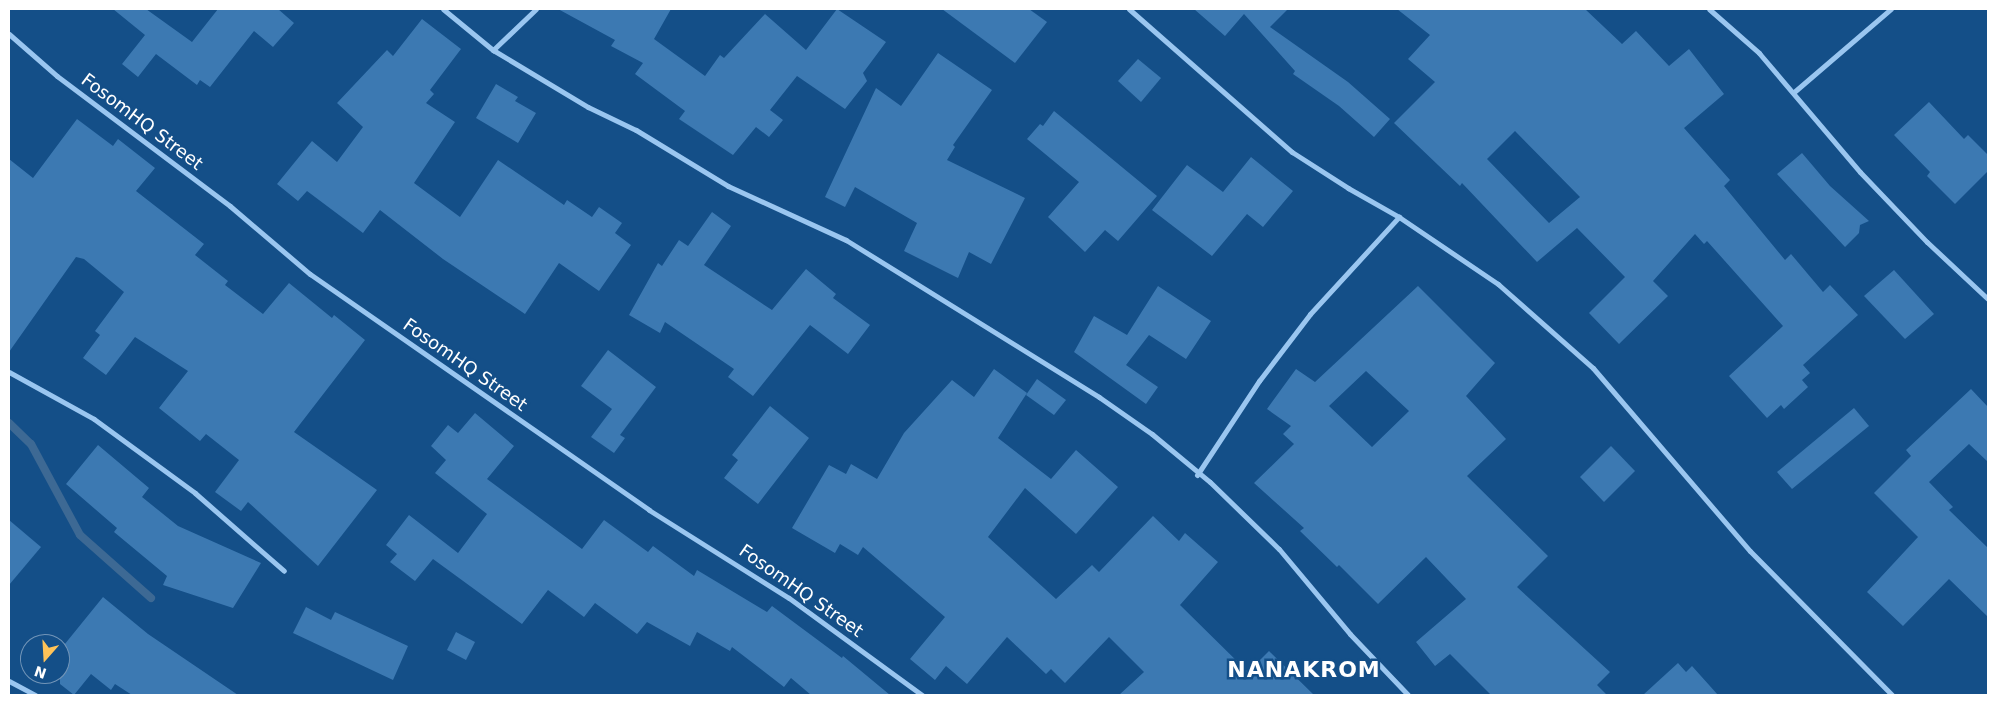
<!DOCTYPE html>
<html>
<head>
<meta charset="utf-8">
<style>
	body { margin:0 }
	#map { position:relative; width:1997px; height:704px; overflow:hidden; background:#144f88; font-family:"DejaVu Sans",sans-serif }
	div>[style] { position:absolute }
	[style*='--x'] { left:calc(var(--x)*1px); top:calc(var(--y)*1px); width:calc(var(--w)*1px); rotate:calc(var(--a)*1deg) }
	.stream>* { height:8px; margin:-4px; padding:0 4px; transform-origin:4px; border-radius:4px; background:#3d6994 }
	.building>* { inset:0; background:#3c79b2 }
	.street>* { height:5px; margin:-2.5px; padding:0 2.5px; transform-origin:2.5px; border-radius:2.5px; background:#9ac6f0 }
	span { translate:-50% -50%; white-space:nowrap; text-align:center; line-height:1.15; -webkit-text-stroke:5px #144f88; paint-order:stroke }
	.street-label { font-size:18px; color:#fff }
	.district-label { font-size:22px; color:#fff; font-weight:700; letter-spacing:1px }
	.frame { position:absolute; inset:0; border:10px solid #fff; pointer-events:none }
	.north { position:absolute; left:20px; top:634px; width:50px; height:50px; box-sizing:border-box; background:#144f88; border:1px solid #7295b8; border-radius:50%; rotate:199deg; font-size:14px; font-weight:700; line-height:20px; text-align:center; color:#fff }
	.north::after { content:''; display:block; margin:auto; width:18px; height:22px; background:#ffc358; clip-path:polygon(50% 0,100% 100%,50% 72%,0 100%) }
</style>
</head>
<body>
<div id="map">
	<div class="stream">
		<div style="--x:9;--y:423;--w:30;--a:44"></div>
		<div style="--x:31;--y:444;--w:103;--a:61.7"></div>
		<div style="--x:80;--y:535;--w:95;--a:41.6"></div>
	</div>
	<div class="building">
		<div style="clip-path:polygon(113px 9px,146px 9px,192px 42px,218px 9px,278px 9px,294px 23px,273px 47px,254px 31px,210px 87px,200px 80px,197px 85px,156px 54px,138px 77px,122px 64px,145px 35px)"></div>
		<div style="clip-path:polygon(558px 9px,671px 9px,654px 39px,705px 76px,720px 55px,724px 58px,765px 14px,806px 50px,837px 9px,886px 42px,863px 73px,867px 81px,845px 109px,797px 76px,770px 110px,783px 120px,769px 137px,756px 127px,733px 155px,679px 119px,685px 111px,635px 74px,643px 63px,611px 46px,615px 40px)"></div>
		<div style="clip-path:polygon(942px 9px,1029px 9px,1047px 22px,1015px 63px)"></div>
		<div style="clip-path:polygon(1194px 9px,1288px 9px,1270px 27px,1348px 82px,1390px 119px,1374px 137px,1339px 106px,1293px 74px,1295px 71px,1244px 14px,1225px 36px)"></div>
		<div style="clip-path:polygon(evenodd,1397px 9px,1585px 9px,1622px 44px,1636px 31px,1669px 66px,1689px 49px,1724px 94px,1684px 128px,1730px 180px,1724px 186px,1785px 260px,1791px 254px,1823px 292px,1830px 285px,1858px 315px,1803px 365px,1810px 373px,1802px 380px,1808px 387px,1784px 409px,1781px 405px,1767px 418px,1729px 376px,1783px 326px,1707px 241px,1704px 244px,1695px 234px,1653px 281px,1668px 296px,1619px 344px,1589px 313px,1625px 277px,1577px 228px,1537px 262px,1462px 183px,1460px 186px,1394px 123px,1435px 82px,1408px 59px,1430px 35px,1397px 9px,1515px 131px,1580px 197px,1549px 223px,1487px 159px,1515px 131px)"></div>
		<div style="clip-path:polygon(422px 19px,461px 49px,430px 90px,434px 94px,426px 103px,455px 122px,414px 183px,460px 217px,498px 160px,564px 205px,567px 200px,592px 217px,599px 207px,622px 223px,615px 233px,631px 245px,599px 291px,559px 263px,525px 314px,443px 259px,380px 210px,363px 233px,307px 191px,298px 201px,277px 184px,312px 141px,337px 162px,363px 127px,337px 103px,387px 50px,393px 56px)"></div>
		<div style="clip-path:polygon(938px 53px,992px 90px,953px 145px,955px 147px,947px 160px,1025px 198px,991px 264px,969px 252px,958px 278px,904px 251px,917px 223px,855px 187px,845px 207px,825px 197px,876px 88px,901px 106px)"></div>
		<div style="clip-path:polygon(1138px 59px,1161px 78px,1141px 102px,1118px 81px)"></div>
		<div style="clip-path:polygon(496px 84px,518px 97px,515px 101px,536px 113px,518px 143px,476px 118px)"></div>
		<div style="clip-path:polygon(1929px 102px,1964px 139px,1968px 135px,1988px 155px,1988px 171px,1955px 204px,1927px 176px,1930px 172px,1894px 135px)"></div>
		<div style="clip-path:polygon(1054px 111px,1157px 196px,1118px 241px,1105px 230px,1085px 252px,1048px 217px,1079px 182px,1027px 139px,1040px 124px,1043px 126px)"></div>
		<div style="clip-path:polygon(77px 119px,113px 146px,118px 139px,155px 168px,136px 191px,204px 244px,195px 255px,228px 281px,225px 285px,263px 314px,289px 283px,332px 318px,334px 315px,365px 340px,294px 432px,377px 490px,318px 566px,248px 502px,241px 511px,215px 492px,239px 460px,206px 434px,200px 441px,159px 408px,188px 371px,135px 337px,106px 375px,83px 358px,100px 335px,95px 331px,124px 292px,84px 259px,76px 257px,9px 352px,9px 159px,33px 178px)"></div>
		<div style="clip-path:polygon(1802px 153px,1830px 186px,1869px 221px,1860px 225px,1859px 233px,1845px 247px,1777px 174px)"></div>
		<div style="clip-path:polygon(1251px 157px,1293px 191px,1263px 227px,1247px 214px,1212px 256px,1152px 210px,1187px 165px,1223px 192px)"></div>
		<div style="clip-path:polygon(712px 212px,731px 226px,704px 265px,772px 310px,806px 269px,836px 294px,833px 298px,870px 325px,848px 354px,810px 325px,753px 396px,728px 377px,734px 369px,665px 322px,660px 333px,629px 315px,658px 263px,662px 266px,679px 240px,688px 246px)"></div>
		<div style="clip-path:polygon(1894px 270px,1934px 314px,1905px 339px,1864px 296px)"></div>
		<div style="clip-path:polygon(1158px 286px,1211px 321px,1186px 359px,1149px 335px,1126px 365px,1158px 387px,1146px 404px,1074px 352px,1094px 316px,1127px 335px)"></div>
		<div style="clip-path:polygon(evenodd,1418px 286px,1495px 363px,1466px 396px,1506px 439px,1467px 476px,1548px 556px,1517px 587px,1610px 672px,1597px 685px,1607px 695px,1491px 695px,1450px 654px,1435px 666px,1416px 642px,1466px 599px,1426px 557px,1378px 604px,1339px 565px,1337px 567px,1300px 531px,1304px 528px,1254px 483px,1294px 444px,1283px 434px,1291px 426px,1267px 409px,1296px 369px,1315px 382px,1418px 286px,1366px 371px,1409px 411px,1372px 447px,1329px 406px,1366px 371px)"></div>
		<div style="clip-path:polygon(608px 350px,656px 387px,620px 435px,625px 438px,614px 453px,591px 437px,612px 409px,581px 386px)"></div>
		<div style="clip-path:polygon(994px 369px,1027px 393px,998px 438px,1051px 479px,1076px 450px,1118px 487px,1076px 534px,1025px 488px,988px 537px,1056px 599px,1092px 565px,1099px 572px,1153px 516px,1179px 541px,1185px 533px,1218px 562px,1180px 605px,1248px 672px,1269px 651px,1314px 695px,1119px 695px,1144px 672px,1109px 637px,1065px 683px,1051px 669px,1046px 674px,1007px 637px,967px 684px,946px 666px,935px 680px,910px 659px,945px 617px,863px 547px,858px 555px,840px 544px,835px 553px,792px 528px,829px 465px,846px 474px,851px 464px,877px 479px,904px 433px,952px 380px,974px 397px)"></div>
		<div style="clip-path:polygon(1037px 379px,1066px 400px,1054px 415px,1026px 395px)"></div>
		<div style="clip-path:polygon(1971px 389px,1988px 407px,1988px 462px,1969px 444px,1929px 482px,1953px 507px,1949px 510px,1988px 548px,1988px 617px,1949px 579px,1903px 626px,1867px 592px,1918px 537px,1874px 493px,1911px 456px,1906px 450px)"></div>
		<div style="clip-path:polygon(770px 406px,809px 438px,758px 504px,724px 478px,738px 460px,732px 455px)"></div>
		<div style="clip-path:polygon(1854px 408px,1869px 426px,1792px 489px,1777px 472px)"></div>
		<div style="clip-path:polygon(475px 413px,514px 446px,487px 479px,582px 549px,604px 520px,648px 552px,653px 546px,694px 576px,697px 570px,767px 612px,772px 606px,842px 658px,843px 656px,890px 695px,811px 695px,791px 678px,784px 687px,732px 647px,730px 651px,697px 632px,690px 646px,647px 622px,637px 634px,595px 603px,584px 617px,548px 590px,522px 624px,433px 559px,415px 581px,390px 562px,397px 554px,386px 545px,409px 515px,458px 553px,487px 514px,435px 473px,446px 460px,431px 446px,448px 425px,458px 433px)"></div>
		<div style="clip-path:polygon(98px 445px,149px 488px,142px 497px,178px 526px,261px 563px,233px 608px,163px 585px,167px 576px,114px 532px,117px 528px,66px 484px)"></div>
		<div style="clip-path:polygon(1611px 446px,1635px 471px,1604px 502px,1580px 477px)"></div>
		<div style="clip-path:polygon(9px 520px,41px 547px,9px 585px)"></div>
		<div style="clip-path:polygon(103px 597px,148px 634px,238px 695px,132px 695px,115px 684px,111px 690px,91px 674px,74px 695px,60px 684px,60px 650px)"></div>
		<div style="clip-path:polygon(306px 607px,331px 620px,335px 612px,408px 646px,393px 680px,293px 633px)"></div>
		<div style="clip-path:polygon(456px 632px,475px 642px,466px 660px,447px 650px)"></div>
		<div style="clip-path:polygon(1678px 663px,1686px 672px,1692px 666px,1718px 695px,1643px 695px)"></div>
	</div>
	<div class="street">
		<div style="--x:443;--y:9;--w:65;--a:39.4"></div>
		<div style="--x:493;--y:50;--w:111;--a:31"></div>
		<div style="--x:588;--y:107;--w:53;--a:25.6"></div>
		<div style="--x:636;--y:130;--w:108;--a:31.3"></div>
		<div style="--x:728;--y:186;--w:130;--a:24.6"></div>
		<div style="--x:846;--y:240;--w:298;--a:31.8"></div>
		<div style="--x:1099;--y:397;--w:65;--a:34.9"></div>
		<div style="--x:1152;--y:434;--w:75;--a:39.6"></div>
		<div style="--x:1210;--y:482;--w:96;--a:44.2"></div>
		<div style="--x:1279;--y:549;--w:111;--a:50.1"></div>
		<div style="--x:1350;--y:634;--w:84;--a:46.4"></div>
		<div style="--x:1129;--y:9;--w:217;--a:41.3"></div>
		<div style="--x:1292;--y:152;--w:67;--a:32.7"></div>
		<div style="--x:1348;--y:188;--w:59;--a:29.6"></div>
		<div style="--x:1399;--y:217;--w:120;--a:34.1"></div>
		<div style="--x:1498;--y:284;--w:127;--a:41.5"></div>
		<div style="--x:1593;--y:368;--w:241;--a:49.4"></div>
		<div style="--x:1750;--y:551;--w:202;--a:45.4"></div>
		<div style="--x:1709;--y:9;--w:67;--a:41.3"></div>
		<div style="--x:1759;--y:53;--w:156;--a:49.7"></div>
		<div style="--x:1860;--y:172;--w:97;--a:46.3"></div>
		<div style="--x:1927;--y:242;--w:83;--a:43.1"></div>
		<div style="--x:9;--y:34;--w:64;--a:41.2"></div>
		<div style="--x:57;--y:76;--w:216;--a:36.9"></div>
		<div style="--x:230;--y:206;--w:105;--a:40.4"></div>
		<div style="--x:310;--y:274;--w:413;--a:34.8"></div>
		<div style="--x:649;--y:510;--w:165;--a:32.2"></div>
		<div style="--x:789;--y:598;--w:165;--a:36.1"></div>
		<div style="--x:493;--y:50;--w:59;--a:-43.6"></div>
		<div style="--x:1794;--y:92;--w:128;--a:-40.6"></div>
		<div style="--x:9;--y:372;--w:97;--a:28.9"></div>
		<div style="--x:94;--y:419;--w:125;--a:36.2"></div>
		<div style="--x:195;--y:493;--w:118;--a:41.2"></div>
		<div style="--x:1197;--y:475;--w:113;--a:-56.6"></div>
		<div style="--x:1259;--y:381;--w:84;--a:-52.7"></div>
		<div style="--x:1310;--y:314;--w:132;--a:-47.5"></div>
		<div style="--x:9;--y:681;--w:30;--a:28"></div>
	</div>
	<div class="street-label">
		<span style="left:142px;top:122px;rotate:37deg">FosomHQ Street</span>
		<span style="left:465px;top:365px;rotate:35deg">FosomHQ Street</span>
		<span style="left:801px;top:591px;rotate:35deg">FosomHQ Street</span>
	</div>
	<div class="district-label">
		<span style="left:1304px;top:670px">NANAKROM</span>
	</div>
	<div class="frame"></div>
	<div class="north">N</div>
</div>
</body>
</html>
